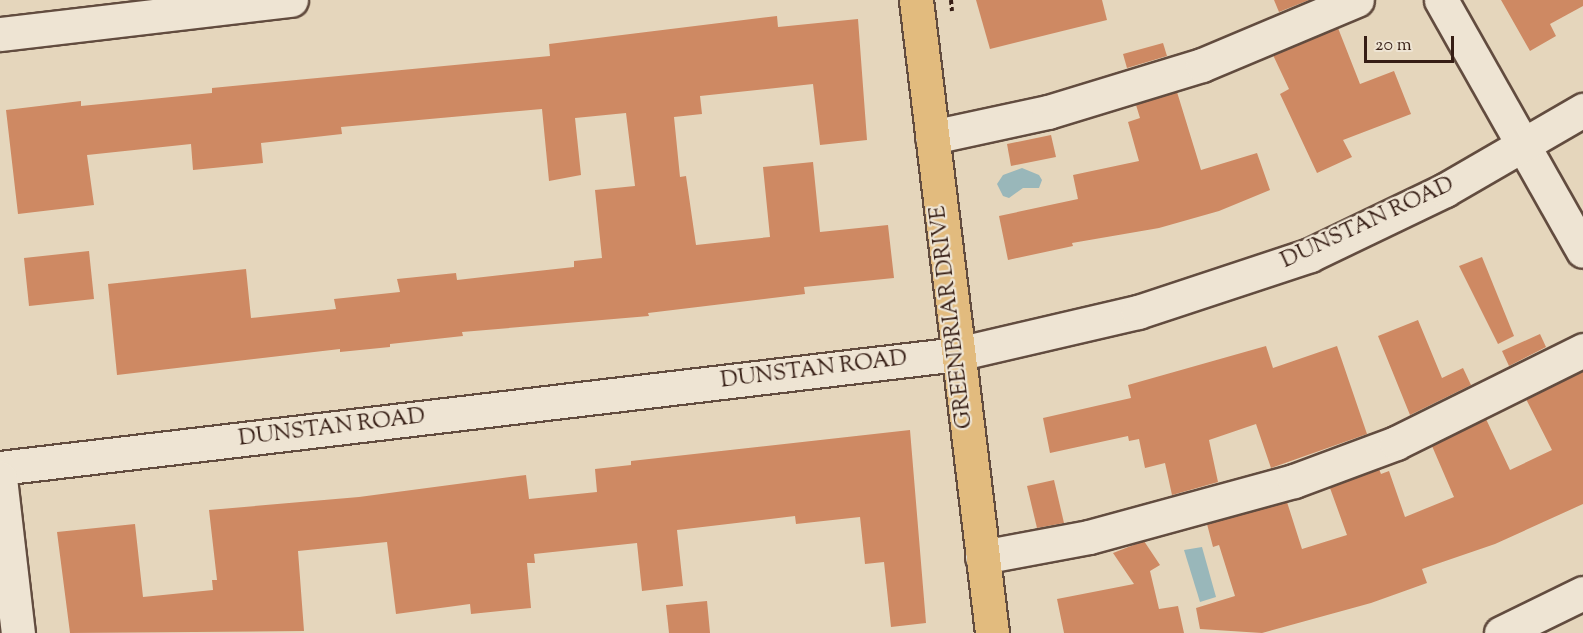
<!DOCTYPE html>
<html>
<head>
<meta charset="utf-8">
<style>
	body { margin:0 }
	#map { position:relative; width:1583px; height:633px; overflow:hidden; background:#e5d6bc; font-family:"Sorts Mill Goudy",serif }
	div>[style] { position:absolute }
	[style*='--x'] { left:calc(var(--x)*1px); top:calc(var(--y)*1px); width:calc(var(--w)*1px); rotate:calc(var(--a)*1deg) }
	.water>* { inset:0; background:#99b7ba }
	.building>* { inset:0; background:#ce8963 }
	.path>* { height:4px; margin-top:-2px; transform-origin:0; background:repeating-linear-gradient(90deg,#361e15 0 4.5px,transparent 0 7.5px) }
	.roads { filter:drop-shadow(2px 0 #624c3f) drop-shadow(-2px 0 #624c3f) drop-shadow(0 2px #624c3f) drop-shadow(0 -2px #624c3f) }
	.minor>* { height:33px; margin:-16.5px; padding:0 16.5px; transform-origin:16.5px; border-radius:16.5px; background:#eee4d3 }
	.major>* { height:33px; margin:-16.5px; padding:0 16.5px; transform-origin:16.5px; border-radius:16.5px; background:#e2bb7e }
	span { translate:-50% -50%; white-space:nowrap; text-align:center; line-height:1.15; -webkit-text-stroke:4.5px #eee4d3; paint-order:stroke }
	.street-label { font-size:22px; color:#361e15 }
	.scale { position:absolute; left:1364px; top:36px; width:90px; height:27px; box-sizing:border-box; border:3px solid #361e15; border-top:0; padding-left:8px; font-size:18px; line-height:21px; white-space:nowrap; color:#361e15; -webkit-text-stroke:4px #eee4d3; paint-order:stroke }
</style>
</head>
<body>
<div id="map">
	<div class="water">
		<div style="clip-path:polygon(1022px 168px,1039px 175px,1042px 180px,1039px 188px,1023px 188px,1009px 198px,1003px 196px,997px 184px,1003px 175px)"></div>
		<div style="clip-path:polygon(1202px 547px,1216px 597px,1200px 602px,1184px 550px)"></div>
	</div>
	<div class="building">
		<div style="clip-path:polygon(976px 0,1102px 0,1107px 20px,990px 49px)"></div>
		<div style="clip-path:polygon(1274px 0,1309px 0,1279px 12px)"></div>
		<div style="clip-path:polygon(1501px 0,1583px 0,1583px 6px,1550px 24px,1556px 36px,1530px 51px)"></div>
		<div style="clip-path:polygon(777px 16px,778px 27px,858px 19px,867px 140px,820px 145px,813px 84px,700px 96px,702px 114px,674px 117px,680px 177px,686px 176px,696px 245px,770px 237px,763px 167px,813px 162px,820px 232px,888px 225px,894px 278px,804px 287px,805px 294px,648px 313px,649px 316px,462px 332px,463px 336px,390px 344px,390px 347px,340px 352px,340px 349px,117px 375px,108px 284px,246px 269px,251px 318px,336px 309px,334px 299px,400px 292px,397px 279px,456px 273px,457px 280px,574px 267px,574px 261px,602px 258px,595px 190px,635px 186px,626px 113px,575px 118px,581px 175px,549px 181px,542px 109px,341px 127px,342px 134px,261px 143px,263px 163px,193px 170px,191px 144px,87px 155px,94px 205px,18px 214px,6px 110px,81px 101px,81px 106px,212px 93px,212px 88px,550px 56px,549px 44px)"></div>
		<div style="clip-path:polygon(1338px 28px,1360px 84px,1394px 71px,1411px 114px,1343px 140px,1352px 157px,1317px 173px,1280px 94px,1289px 89px,1273px 55px)"></div>
		<div style="clip-path:polygon(1163px 43px,1167px 56px,1127px 68px,1123px 54px)"></div>
		<div style="clip-path:polygon(1177px 92px,1201px 170px,1257px 153px,1270px 190px,1219px 211px,1159px 228px,1072px 243px,1073px 246px,1008px 260px,999px 216px,1078px 199px,1073px 175px,1139px 161px,1128px 122px,1140px 118px,1136px 105px)"></div>
		<div style="clip-path:polygon(1051px 135px,1056px 157px,1011px 166px,1007px 144px)"></div>
		<div style="clip-path:polygon(89px 251px,94px 299px,29px 306px,24px 258px)"></div>
		<div style="clip-path:polygon(1482px 257px,1514px 336px,1498px 344px,1459px 266px)"></div>
		<div style="clip-path:polygon(1418px 320px,1442px 378px,1463px 368px,1471px 385px,1410px 415px,1378px 336px)"></div>
		<div style="clip-path:polygon(1540px 334px,1546px 347px,1509px 366px,1502px 351px)"></div>
		<div style="clip-path:polygon(1266px 346px,1273px 368px,1337px 346px,1367px 434px,1271px 468px,1256px 424px,1209px 440px,1218px 482px,1172px 495px,1165px 463px,1145px 468px,1139px 439px,1129px 441px,1128px 436px,1050px 453px,1043px 418px,1131px 398px,1128px 385px)"></div>
		<div style="clip-path:polygon(1583px 371px,1583px 504px,1495px 544px,1422px 569px,1427px 583px,1371px 603px,1262px 633px,1200px 629px,1196px 608px,1235px 596px,1219px 545px,1213px 547px,1207px 524px,1287px 502px,1302px 549px,1347px 535px,1330px 488px,1379px 469px,1381px 474px,1389px 471px,1405px 517px,1454px 497px,1432px 446px,1486px 419px,1510px 470px,1552px 450px,1526px 399px)"></div>
		<div style="clip-path:polygon(910px 430px,926px 623px,891px 627px,884px 562px,865px 564px,860px 517px,796px 524px,795px 516px,677px 530px,683px 586px,642px 591px,637px 543px,534px 554px,535px 563px,527px 563px,531px 608px,471px 614px,470px 604px,396px 614px,387px 542px,298px 551px,304px 631px,70px 633px,57px 532px,135px 524px,143px 597px,213px 590px,212px 580px,217px 580px,209px 510px,359px 497px,526px 475px,529px 499px,597px 492px,595px 469px,631px 465px,631px 461px)"></div>
		<div style="clip-path:polygon(1054px 480px,1064px 523px,1037px 528px,1027px 486px)"></div>
		<div style="clip-path:polygon(1144px 541px,1160px 565px,1150px 571px,1159px 609px,1178px 606px,1184px 633px,1064px 633px,1057px 599px,1134px 584px,1113px 553px)"></div>
		<div style="clip-path:polygon(707px 601px,710px 633px,669px 633px,666px 605px)"></div>
	</div>
	<div class="path">
		<div style="--x:951;--y:0;--w:11;--a:85"></div>
	</div>
	<div class="roads">
		<div class="minor">
			<div style="--x:1441;--y:0;--w:288;--a:60.5"></div>
			<div style="--x:0;--y:34;--w:293;--a:-6.7"></div>
			<div style="--x:932;--y:137;--w:119;--a:-12.2"></div>
			<div style="--x:1048;--y:112;--w:161;--a:-17"></div>
			<div style="--x:1202;--y:65;--w:168;--a:-22.8"></div>
			<div style="--x:0;--y:468;--w:964;--a:-6.79"></div>
			<div style="--x:957;--y:354;--w:186;--a:-13.1"></div>
			<div style="--x:1138;--y:312;--w:181;--a:-18.3"></div>
			<div style="--x:1310;--y:255;--w:150;--a:-25.7"></div>
			<div style="--x:1445;--y:190;--w:160;--a:-30.1"></div>
			<div style="--x:0;--y:478;--w:156;--a:83.4"></div>
			<div style="--x:982;--y:557;--w:109;--a:-10.6"></div>
			<div style="--x:1089;--y:537;--w:213;--a:-15.3"></div>
			<div style="--x:1294;--y:481;--w:109;--a:-20.4"></div>
			<div style="--x:1396;--y:443;--w:209;--a:-26.4"></div>
			<div style="--x:1501;--y:633;--w:91;--a:-26"></div>
		</div>
		<div class="major">
			<div style="--x:916;--y:0;--w:638;--a:83.15"></div>
		</div>
	</div>
	<div class="street-label">
		<span style="left:1368px;top:224px;rotate:-25deg">DUNSTAN ROAD</span>
		<span style="left:953px;top:317px;rotate:-97deg">GREENBRIAR DRIVE</span>
		<span style="left:814px;top:371px;rotate:-7deg">DUNSTAN ROAD</span>
		<span style="left:332px;top:429px;rotate:-7deg">DUNSTAN ROAD</span>
	</div>
	<div class="scale">20 m</div>
</div>
</body>
</html>
